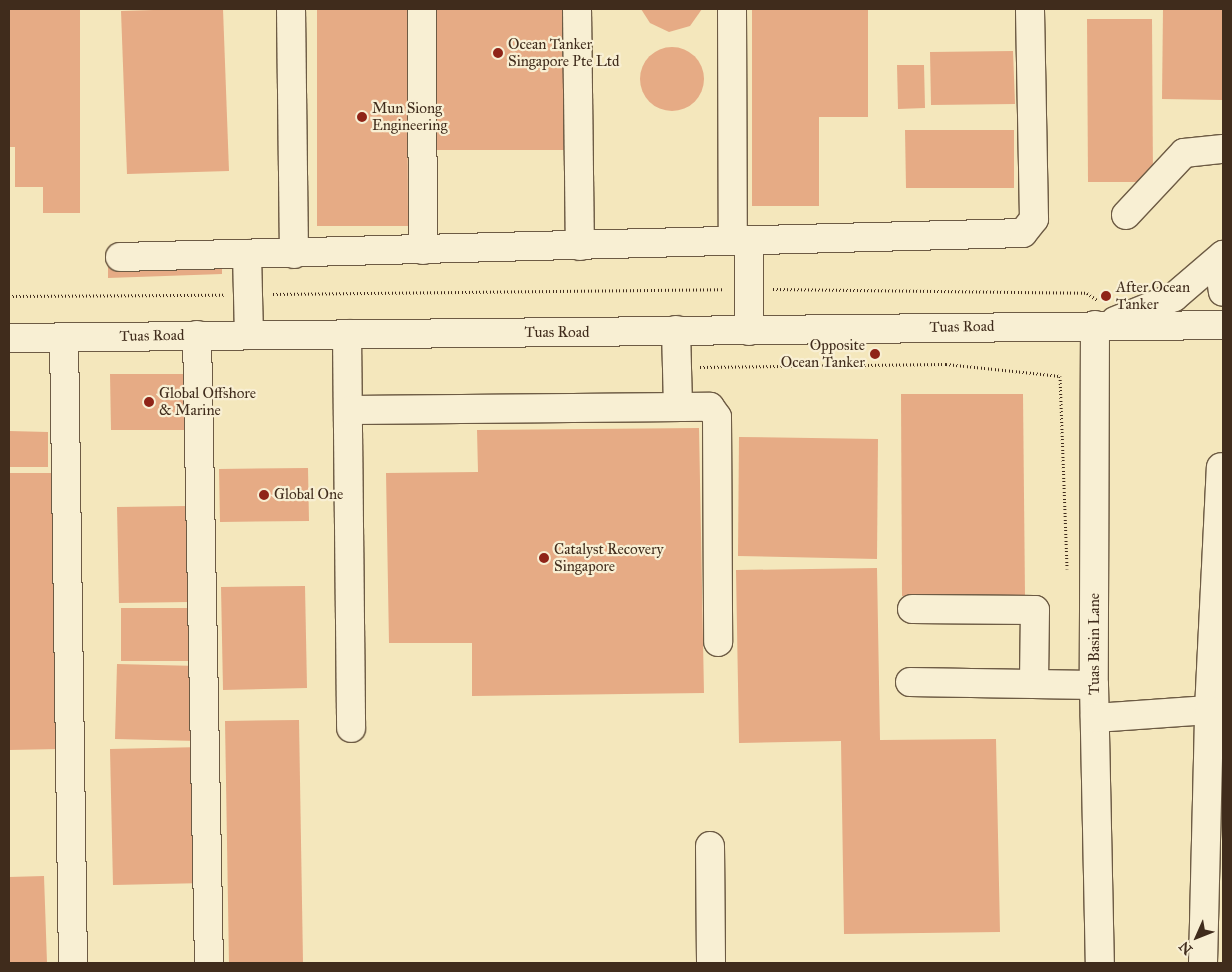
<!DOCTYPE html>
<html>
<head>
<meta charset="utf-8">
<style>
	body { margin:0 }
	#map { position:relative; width:1232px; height:972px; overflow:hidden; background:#f4e7bc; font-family:"IM FELL Great Primer",serif }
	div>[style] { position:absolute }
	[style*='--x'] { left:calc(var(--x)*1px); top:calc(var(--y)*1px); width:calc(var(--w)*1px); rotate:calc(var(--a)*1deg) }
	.building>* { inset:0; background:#e6ab85 }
	.round { border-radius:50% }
	.path>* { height:3px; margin-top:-1.5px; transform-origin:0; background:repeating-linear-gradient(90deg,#402c1c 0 1px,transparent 0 3.5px) }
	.roads { filter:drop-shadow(1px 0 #6d5b44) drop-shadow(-1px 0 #6d5b44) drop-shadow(0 1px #6d5b44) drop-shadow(0 -1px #6d5b44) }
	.minor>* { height:28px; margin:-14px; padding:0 14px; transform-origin:14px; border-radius:14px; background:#f8efd3 }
	.dots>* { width:14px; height:14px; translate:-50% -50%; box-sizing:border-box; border:2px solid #f8efd3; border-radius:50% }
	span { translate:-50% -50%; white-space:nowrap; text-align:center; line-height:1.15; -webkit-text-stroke:4.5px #f8efd3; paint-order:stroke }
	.poi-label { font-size:15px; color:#402c1c }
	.left { translate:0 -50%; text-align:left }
	.right { translate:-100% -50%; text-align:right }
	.street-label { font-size:15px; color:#402c1c }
	.frame { position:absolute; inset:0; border:10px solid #402c1c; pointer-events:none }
	.north { position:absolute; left:1172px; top:912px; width:50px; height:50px; -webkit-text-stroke:4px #f8efd3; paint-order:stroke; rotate:226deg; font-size:14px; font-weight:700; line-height:20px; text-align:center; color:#402c1c }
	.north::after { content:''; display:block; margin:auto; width:18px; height:22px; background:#402c1c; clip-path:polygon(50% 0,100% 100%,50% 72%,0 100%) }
</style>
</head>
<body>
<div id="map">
	<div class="building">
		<div style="clip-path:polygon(9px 9px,80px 9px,80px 213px,43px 213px,43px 187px,15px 187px,15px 147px,9px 147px)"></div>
		<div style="clip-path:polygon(186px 9px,223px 9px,229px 171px,127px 174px,121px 11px)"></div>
		<div style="clip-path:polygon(317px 9px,407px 9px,408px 226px,317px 226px)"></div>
		<div style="clip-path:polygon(434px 9px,565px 9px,567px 150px,436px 150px)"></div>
		<div style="clip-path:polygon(641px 9px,702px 9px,690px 26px,669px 32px,650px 23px)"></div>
		<div style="clip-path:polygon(752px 9px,868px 9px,868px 117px,819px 117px,819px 206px,752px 206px)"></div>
		<div style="clip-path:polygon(1163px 9px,1223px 9px,1223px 100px,1162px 99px)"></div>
		<div style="clip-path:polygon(1087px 19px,1152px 19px,1153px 182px,1088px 182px)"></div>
		<div class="round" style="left:640px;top:47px;width:64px;height:64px"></div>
		<div style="clip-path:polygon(1013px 51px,1015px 104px,931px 105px,930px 52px)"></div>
		<div style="clip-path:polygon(897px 65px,924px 65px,925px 108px,898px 109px)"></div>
		<div style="clip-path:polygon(905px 130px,1014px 130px,1014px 188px,906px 188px)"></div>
		<div style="clip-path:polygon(222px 256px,222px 274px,108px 278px,108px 259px)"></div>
		<div style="clip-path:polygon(110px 374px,188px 374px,189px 430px,111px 430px)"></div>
		<div style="clip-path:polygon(901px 394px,1023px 394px,1025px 596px,902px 596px)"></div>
		<div style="clip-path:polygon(699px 428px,704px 693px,472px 696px,472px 643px,389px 643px,386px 473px,478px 472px,477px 430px)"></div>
		<div style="clip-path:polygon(9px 431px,48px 432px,48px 467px,9px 467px)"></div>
		<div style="clip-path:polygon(739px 437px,878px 439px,877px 559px,738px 556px)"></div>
		<div style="clip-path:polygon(308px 468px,309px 521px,220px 522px,219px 469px)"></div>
		<div style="clip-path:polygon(9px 473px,56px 473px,59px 749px,9px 750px)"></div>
		<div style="clip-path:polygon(187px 506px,189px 602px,119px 603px,117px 507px)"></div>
		<div style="clip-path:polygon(877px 568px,880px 740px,996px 739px,1000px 932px,844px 934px,841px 741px,739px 743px,736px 570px)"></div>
		<div style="clip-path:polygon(305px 586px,307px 688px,223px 690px,221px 587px)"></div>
		<div style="clip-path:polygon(121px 608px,196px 608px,197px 661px,121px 661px)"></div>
		<div style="clip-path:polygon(117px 664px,198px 666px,197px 741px,115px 739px)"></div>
		<div style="clip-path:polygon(299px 720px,303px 963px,229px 963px,225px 721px)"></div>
		<div style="clip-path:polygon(202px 747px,206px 883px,113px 885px,110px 749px)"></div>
		<div style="clip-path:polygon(44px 876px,47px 963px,9px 963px,9px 877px)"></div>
	</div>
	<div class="path">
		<div style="--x:773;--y:289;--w:314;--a:0.7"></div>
		<div style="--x:1087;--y:293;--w:12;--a:35"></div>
		<div style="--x:273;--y:294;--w:451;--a:-0.6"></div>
		<div style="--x:9;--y:296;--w:215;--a:-0.3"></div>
		<div style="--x:700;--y:367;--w:246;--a:-0.7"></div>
		<div style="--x:946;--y:364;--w:115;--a:6"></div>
		<div style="--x:1060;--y:376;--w:193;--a:87.9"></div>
	</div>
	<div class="roads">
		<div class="minor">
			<div style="--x:291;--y:9;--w:245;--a:89.3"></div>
			<div style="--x:422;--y:9;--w:241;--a:89.8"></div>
			<div style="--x:577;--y:9;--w:237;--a:89.3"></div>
			<div style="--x:732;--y:9;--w:232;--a:89.8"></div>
			<div style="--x:1126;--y:215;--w:85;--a:-46.9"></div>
			<div style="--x:1184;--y:153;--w:39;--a:-6"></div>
			<div style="--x:749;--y:241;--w:90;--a:90"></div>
			<div style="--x:247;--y:254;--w:81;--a:88.6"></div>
			<div style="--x:1223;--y:255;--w:16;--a:101"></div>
			<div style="--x:1220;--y:271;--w:21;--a:82"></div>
			<div style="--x:120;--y:257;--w:903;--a:-1.52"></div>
			<div style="--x:1023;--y:233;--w:18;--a:-52"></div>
			<div style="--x:1034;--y:219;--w:210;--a:-91.1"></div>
			<div style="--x:1115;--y:321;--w:64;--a:-22.1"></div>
			<div style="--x:1174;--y:297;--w:65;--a:-40.6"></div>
			<div style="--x:1095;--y:325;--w:360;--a:90.2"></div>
			<div style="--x:1094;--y:685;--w:278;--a:88.8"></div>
			<div style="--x:676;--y:330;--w:74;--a:88.5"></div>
			<div style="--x:347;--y:334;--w:394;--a:89.4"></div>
			<div style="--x:197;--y:335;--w:628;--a:88.91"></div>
			<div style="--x:64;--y:337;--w:626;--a:89.18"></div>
			<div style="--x:9;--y:338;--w:1214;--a:-0.61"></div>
			<div style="--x:351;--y:410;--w:359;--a:-0.5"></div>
			<div style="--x:710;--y:407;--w:12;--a:55"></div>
			<div style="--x:717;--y:417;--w:225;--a:89.7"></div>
			<div style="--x:912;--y:609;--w:123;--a:0.5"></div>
			<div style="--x:1035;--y:610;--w:74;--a:90.8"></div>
			<div style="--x:910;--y:682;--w:184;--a:0.9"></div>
			<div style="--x:1095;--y:718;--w:114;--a:-4"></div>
			<div style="--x:1209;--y:710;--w:243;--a:-87.2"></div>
			<div style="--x:710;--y:846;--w:117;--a:89.5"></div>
			<div style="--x:1203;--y:963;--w:253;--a:-88.6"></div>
		</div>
	</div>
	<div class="dots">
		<div style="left:498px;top:53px;background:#8f2418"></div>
		<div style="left:362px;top:117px;background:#8f2418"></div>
		<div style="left:1106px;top:296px;background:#8f2418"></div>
		<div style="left:875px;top:354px;background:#8f2418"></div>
		<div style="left:149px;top:402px;background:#8f2418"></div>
		<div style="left:264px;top:495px;background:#8f2418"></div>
		<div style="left:544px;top:558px;background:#8f2418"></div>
	</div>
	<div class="poi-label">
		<span class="left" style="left:508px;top:53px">Ocean Tanker<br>Singapore Pte Ltd</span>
		<span class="left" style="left:372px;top:117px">Mun Siong<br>Engineering</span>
		<span class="left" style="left:1116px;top:296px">After Ocean<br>Tanker</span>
		<span class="right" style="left:865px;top:354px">Opposite<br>Ocean Tanker</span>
		<span class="left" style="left:159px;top:402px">Global Offshore<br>&amp; Marine</span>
		<span class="left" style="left:274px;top:495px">Global One</span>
		<span class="left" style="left:554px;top:558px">Catalyst Recovery<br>Singapore</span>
	</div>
	<div class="street-label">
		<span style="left:962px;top:327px;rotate:-1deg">Tuas Road</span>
		<span style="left:557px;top:333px">Tuas Road</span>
		<span style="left:152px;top:336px;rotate:-1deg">Tuas Road</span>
		<span style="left:1095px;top:644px;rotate:-90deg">Tuas Basin Lane</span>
	</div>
	<div class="frame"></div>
	<div class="north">N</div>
</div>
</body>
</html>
